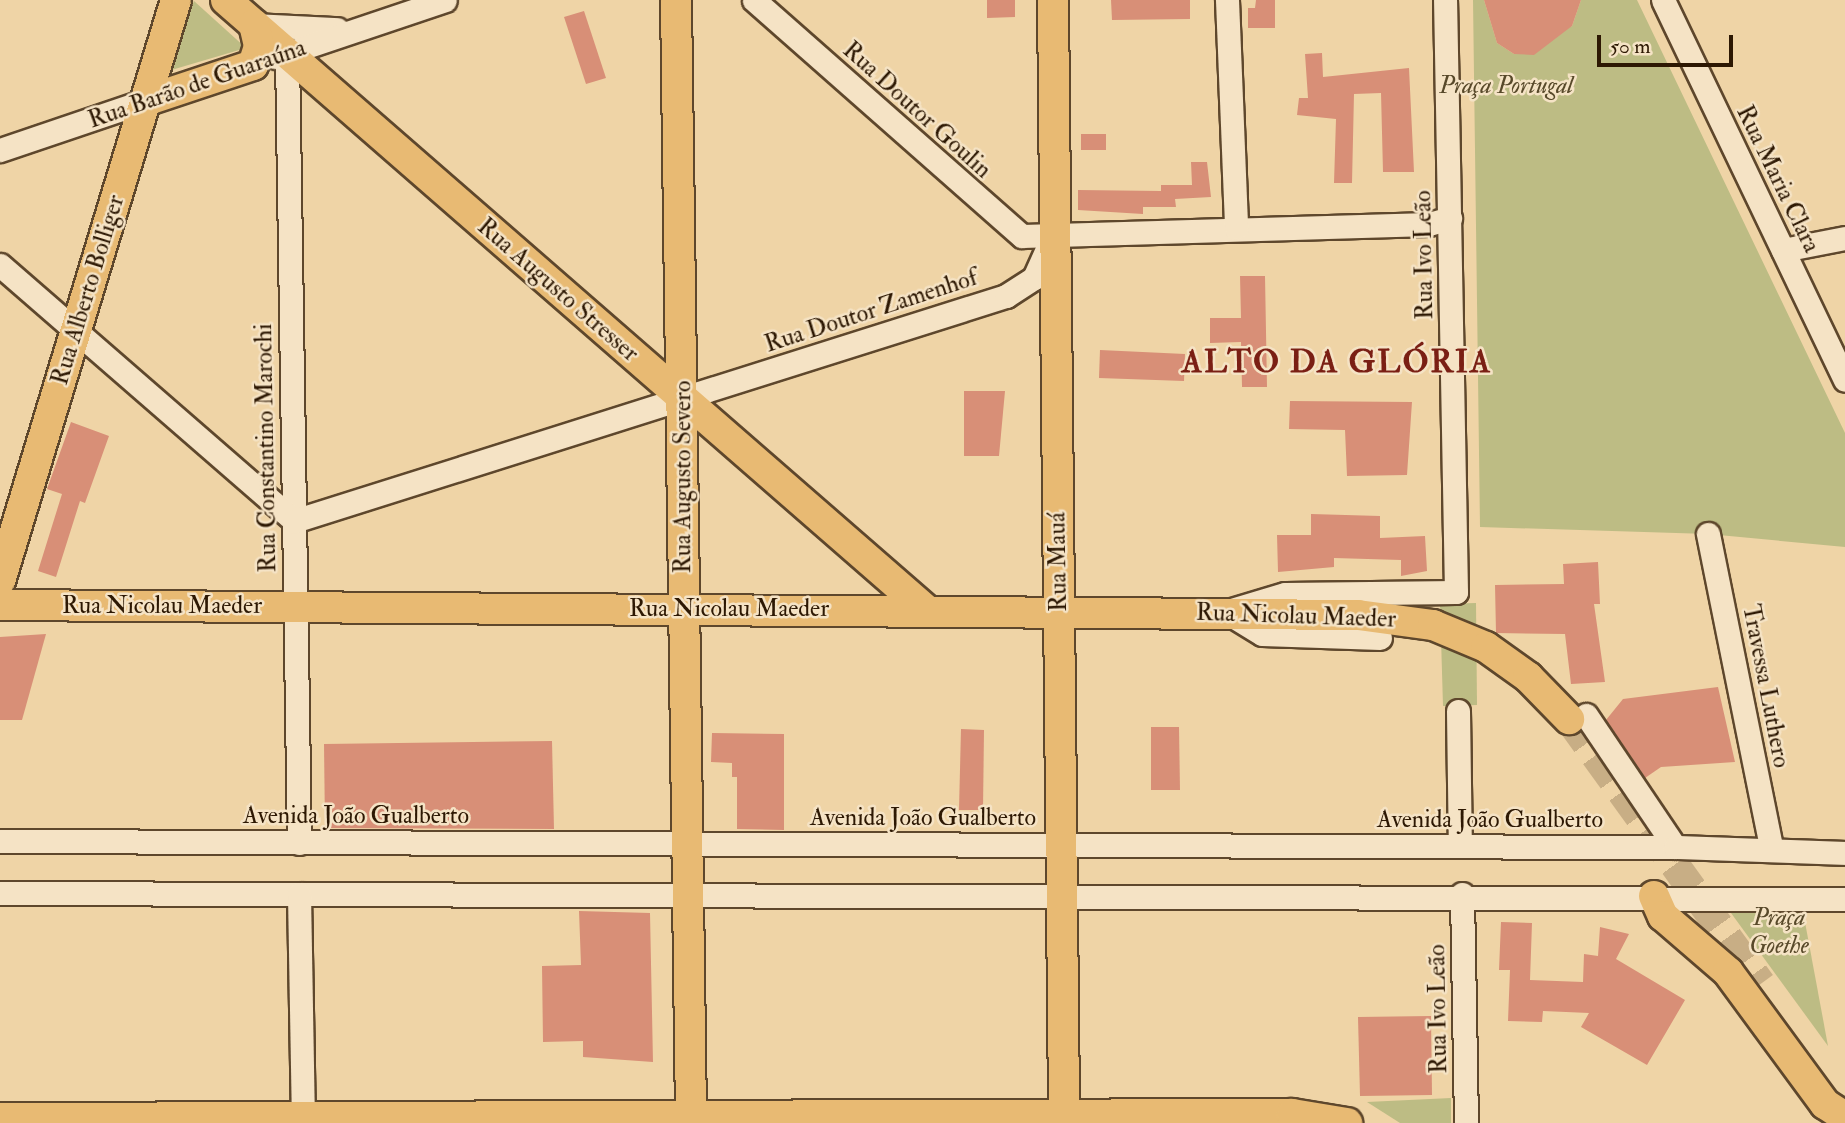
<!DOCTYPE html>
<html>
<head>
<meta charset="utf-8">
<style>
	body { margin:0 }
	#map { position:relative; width:1845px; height:1123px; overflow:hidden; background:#efd4a6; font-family:"IM FELL Double Pica",serif }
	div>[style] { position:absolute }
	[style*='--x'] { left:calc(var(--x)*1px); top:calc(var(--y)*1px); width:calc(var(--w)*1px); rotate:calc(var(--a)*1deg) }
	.green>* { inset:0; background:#bdbc84 }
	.building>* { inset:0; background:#d88f77 }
	.major-tunnel>* { height:30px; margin-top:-15px; transform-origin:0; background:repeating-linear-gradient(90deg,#c8ae85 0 30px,transparent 0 45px) }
	.roads { filter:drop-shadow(2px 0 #5e472c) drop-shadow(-2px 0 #5e472c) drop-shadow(0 2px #5e472c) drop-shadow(0 -2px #5e472c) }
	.minor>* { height:23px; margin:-11.5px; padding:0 11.5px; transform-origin:11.5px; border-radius:11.5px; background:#f5e3c5 }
	.major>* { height:30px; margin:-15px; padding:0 15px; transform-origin:15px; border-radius:15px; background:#e8ba73 }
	span { translate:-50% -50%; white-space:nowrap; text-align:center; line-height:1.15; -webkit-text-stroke:5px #f5e3c5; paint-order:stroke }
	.street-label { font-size:24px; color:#2d1803 }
	.park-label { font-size:24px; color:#58492a; font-style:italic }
	.district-label { font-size:32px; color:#7a1f14; font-weight:700; letter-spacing:2px }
	.scale { position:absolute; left:1597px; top:35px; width:136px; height:32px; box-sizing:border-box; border:4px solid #2d1803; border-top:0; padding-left:9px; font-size:21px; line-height:24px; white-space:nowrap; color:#2d1803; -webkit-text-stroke:5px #f5e3c5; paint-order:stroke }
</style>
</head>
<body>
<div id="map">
	<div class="green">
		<div style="clip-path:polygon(1473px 0,1484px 0,1497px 43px,1514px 54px,1572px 26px,1581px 0,1637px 0,1845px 433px,1845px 547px,1708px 534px,1480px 527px)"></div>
		<div style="clip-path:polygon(194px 1px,246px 48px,168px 71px)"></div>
		<div style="clip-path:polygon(1476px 603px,1477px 705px,1443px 706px,1440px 604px)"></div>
		<div style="clip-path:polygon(1723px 902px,1802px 906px,1828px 1046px)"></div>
		<div style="clip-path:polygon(1451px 1098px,1451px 1123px,1400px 1123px,1367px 1102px)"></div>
	</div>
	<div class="building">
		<div style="clip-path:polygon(987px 0,1015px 0,1015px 17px,987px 18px)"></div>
		<div style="clip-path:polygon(1111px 0,1190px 0,1190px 19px,1112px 20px)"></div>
		<div style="clip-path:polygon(1256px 0,1275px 0,1275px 28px,1248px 28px,1248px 8px,1255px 8px)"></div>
		<div style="clip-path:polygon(1484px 0,1581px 0,1572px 26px,1534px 55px,1514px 54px,1497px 43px)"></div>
		<div style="clip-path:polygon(584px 11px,606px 78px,586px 84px,564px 17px)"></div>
		<div style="clip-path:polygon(1322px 53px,1323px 77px,1409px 68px,1414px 172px,1383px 172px,1381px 93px,1354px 94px,1352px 183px,1334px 183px,1336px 119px,1297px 115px,1299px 98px,1308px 98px,1305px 54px)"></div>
		<div style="clip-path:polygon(1081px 134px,1106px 134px,1106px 150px,1081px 150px)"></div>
		<div style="clip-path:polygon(1191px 162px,1207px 162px,1211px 197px,1175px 199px,1176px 207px,1143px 207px,1143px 214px,1078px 210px,1078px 190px,1161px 191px,1161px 185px,1192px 185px)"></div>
		<div style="clip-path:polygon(1240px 276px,1265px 276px,1267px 387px,1242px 387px,1241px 342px,1210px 343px,1210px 318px,1241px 318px)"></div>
		<div style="clip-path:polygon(1100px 350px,1185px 354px,1184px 381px,1099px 378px)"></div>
		<div style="clip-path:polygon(964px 391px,1005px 391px,999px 456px,964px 456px)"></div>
		<div style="clip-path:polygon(1290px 401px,1412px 402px,1407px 475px,1347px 476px,1345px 430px,1289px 429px)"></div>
		<div style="clip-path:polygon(71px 422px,109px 436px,85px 503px,80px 501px,56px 577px,38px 571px,62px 494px,47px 489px)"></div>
		<div style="clip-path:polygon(1311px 514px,1380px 516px,1380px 538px,1425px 536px,1427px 571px,1401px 576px,1401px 560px,1334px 558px,1334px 567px,1278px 572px,1277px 535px,1311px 535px)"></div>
		<div style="clip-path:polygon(1598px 562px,1600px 604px,1594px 604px,1605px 682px,1571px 684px,1565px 634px,1496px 633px,1495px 585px,1564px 584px,1563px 564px)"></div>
		<div style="clip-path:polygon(46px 634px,22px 720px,0 720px,0 637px)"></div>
		<div style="clip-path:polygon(1718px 687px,1735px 762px,1661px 767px,1645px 778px,1606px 720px,1623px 699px)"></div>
		<div style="clip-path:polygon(1151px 727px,1179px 727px,1180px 790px,1151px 790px)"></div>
		<div style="clip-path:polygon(961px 729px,984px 730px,983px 810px,959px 810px)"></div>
		<div style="clip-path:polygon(712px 733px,784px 734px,784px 830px,737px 829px,737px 777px,732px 777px,732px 763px,711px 762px)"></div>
		<div style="clip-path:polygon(552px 741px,554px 829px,325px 828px,324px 744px)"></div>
		<div style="clip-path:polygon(579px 911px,650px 913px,653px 1062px,583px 1057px,583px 1041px,543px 1042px,542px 966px,581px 965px)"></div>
		<div style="clip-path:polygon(1501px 922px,1532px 923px,1530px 980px,1583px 982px,1584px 954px,1598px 956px,1600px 927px,1629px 934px,1616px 959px,1685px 1000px,1647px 1065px,1581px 1027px,1589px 1013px,1543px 1011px,1542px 1022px,1508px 1021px,1510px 970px,1499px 970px)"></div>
		<div style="clip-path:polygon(1431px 1016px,1432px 1095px,1360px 1096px,1358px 1017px)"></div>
	</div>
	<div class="major-tunnel">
		<div style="--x:1569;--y:719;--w:327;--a:54.1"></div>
	</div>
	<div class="roads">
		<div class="minor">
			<div style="--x:754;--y:0;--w:357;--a:41.4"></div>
			<div style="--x:1022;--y:236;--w:407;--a:-1.7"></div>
			<div style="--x:1429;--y:224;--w:22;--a:-16"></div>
			<div style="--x:1227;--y:0;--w:228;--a:87.7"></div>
			<div style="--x:1663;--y:0;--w:421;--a:64.4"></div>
			<div style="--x:254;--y:25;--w:83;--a:2.8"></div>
			<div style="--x:287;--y:53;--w:790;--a:89.13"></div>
			<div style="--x:276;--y:57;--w:178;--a:-18.6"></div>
			<div style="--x:0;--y:150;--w:153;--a:-18.7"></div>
			<div style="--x:1783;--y:250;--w:63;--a:-11"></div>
			<div style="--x:0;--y:265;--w:390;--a:41"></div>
			<div style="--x:294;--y:521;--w:747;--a:-17.54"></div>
			<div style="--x:1006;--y:296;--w:33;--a:-33"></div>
			<div style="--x:1034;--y:278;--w:42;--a:-65.9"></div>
			<div style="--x:1708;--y:534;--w:319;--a:78.6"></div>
			<div style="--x:1228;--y:611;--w:59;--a:-16.6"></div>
			<div style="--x:1285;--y:594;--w:171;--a:-0.7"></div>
			<div style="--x:1456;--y:592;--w:592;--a:-91.06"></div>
			<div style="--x:1226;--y:612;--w:42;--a:31.4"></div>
			<div style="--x:1262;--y:634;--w:118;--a:1.9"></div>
			<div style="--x:1458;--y:711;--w:135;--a:89.2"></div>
			<div style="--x:1586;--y:715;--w:159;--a:56"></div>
			<div style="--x:0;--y:841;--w:1675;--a:0.21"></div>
			<div style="--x:1675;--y:847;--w:170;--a:2"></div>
			<div style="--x:0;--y:893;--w:1845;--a:0.19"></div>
			<div style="--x:299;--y:894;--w:229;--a:89"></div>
			<div style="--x:1462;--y:894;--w:229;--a:89"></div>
		</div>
		<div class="major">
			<div style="--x:226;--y:0;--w:927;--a:41.06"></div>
			<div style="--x:676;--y:0;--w:1113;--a:89.23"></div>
			<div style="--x:1053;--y:0;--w:1115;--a:89.43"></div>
			<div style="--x:145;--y:101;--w:114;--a:-18.4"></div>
			<div style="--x:253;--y:65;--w:20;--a:-72"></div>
			<div style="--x:259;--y:46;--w:22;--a:-103"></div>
			<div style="--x:0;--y:581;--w:607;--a:-73.15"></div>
			<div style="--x:0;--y:605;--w:1358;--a:0.42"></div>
			<div style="--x:1358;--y:615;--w:76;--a:7.6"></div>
			<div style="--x:1433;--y:625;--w:57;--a:22.5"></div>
			<div style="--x:1486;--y:647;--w:52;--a:35.5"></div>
			<div style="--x:1528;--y:677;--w:59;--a:45.7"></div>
			<div style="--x:1654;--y:896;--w:22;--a:66"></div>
			<div style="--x:1663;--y:916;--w:86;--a:40.7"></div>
			<div style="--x:1728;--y:972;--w:164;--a:53.7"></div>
			<div style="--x:1825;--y:1104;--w:24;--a:33"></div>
			<div style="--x:0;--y:1118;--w:1292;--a:-0.18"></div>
			<div style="--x:1292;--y:1114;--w:56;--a:9.3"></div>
		</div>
	</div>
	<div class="street-label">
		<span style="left:197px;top:84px;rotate:-19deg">Rua Barão de Guaraúna</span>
		<span style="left:917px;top:110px;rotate:42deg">Rua Doutor Goulin</span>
		<span style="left:1778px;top:179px;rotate:64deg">Rua Maria Clara</span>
		<span style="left:1424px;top:255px;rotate:-91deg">Rua Ivo Leão</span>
		<span style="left:88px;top:290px;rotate:-73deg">Rua Alberto Bolliger</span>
		<span style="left:558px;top:290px;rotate:41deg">Rua Augusto Stresser</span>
		<span style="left:871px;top:311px;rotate:-18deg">Rua Doutor Zamenhof</span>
		<span style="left:266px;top:448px;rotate:-91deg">Rua Constantino Marochi</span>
		<span style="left:683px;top:477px;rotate:-90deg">Rua Augusto Severo</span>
		<span style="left:1058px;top:562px;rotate:-91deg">Rua Mauá</span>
		<span style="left:162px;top:606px">Rua Nicolau Maeder</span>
		<span style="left:729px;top:609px">Rua Nicolau Maeder</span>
		<span style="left:1296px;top:616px;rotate:2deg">Rua Nicolau Maeder</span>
		<span style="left:1766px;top:686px;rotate:79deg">Travessa Luthero</span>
		<span style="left:356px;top:816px">Avenida João Gualberto</span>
		<span style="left:923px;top:818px">Avenida João Gualberto</span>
		<span style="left:1490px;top:820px">Avenida João Gualberto</span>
		<span style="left:1438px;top:1009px;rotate:-91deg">Rua Ivo Leão</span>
	</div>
	<div class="park-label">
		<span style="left:1506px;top:86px">Praça Portugal</span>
		<span style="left:1779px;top:932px">Praça<br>Goethe</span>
	</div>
	<div class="district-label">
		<span style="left:1337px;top:362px">ALTO DA GLÓRIA</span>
	</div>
	<div class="scale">50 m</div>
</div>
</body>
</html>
